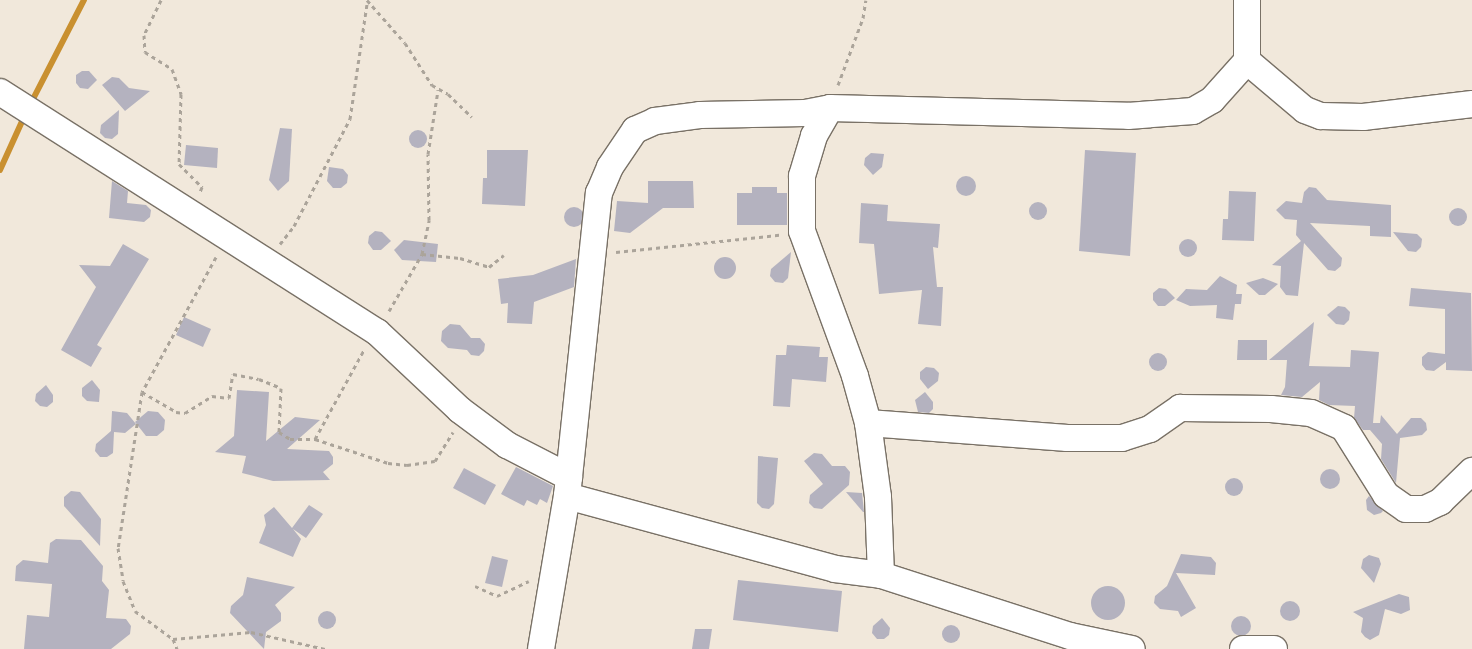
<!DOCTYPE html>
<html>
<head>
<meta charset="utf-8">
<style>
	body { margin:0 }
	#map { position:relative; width:1472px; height:649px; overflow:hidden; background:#f1e8db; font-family:Commissioner,sans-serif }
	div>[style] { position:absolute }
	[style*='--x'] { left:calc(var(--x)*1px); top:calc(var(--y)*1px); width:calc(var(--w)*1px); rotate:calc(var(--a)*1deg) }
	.stream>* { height:6px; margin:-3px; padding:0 3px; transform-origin:3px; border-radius:3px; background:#c99030 }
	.building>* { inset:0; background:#b4b2bf }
	.round { border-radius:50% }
	.path>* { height:3px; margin-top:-1.5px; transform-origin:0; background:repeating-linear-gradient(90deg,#aba49a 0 4px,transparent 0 8px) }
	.roads { filter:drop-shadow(1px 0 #797166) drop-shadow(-1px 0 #797166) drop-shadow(0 1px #797166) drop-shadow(0 -1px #797166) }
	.minor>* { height:26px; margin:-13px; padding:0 13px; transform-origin:13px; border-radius:13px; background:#fff }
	span { translate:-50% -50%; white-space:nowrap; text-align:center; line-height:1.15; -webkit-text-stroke:4px #f1e8db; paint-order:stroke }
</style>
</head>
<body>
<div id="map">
	<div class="stream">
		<div style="--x:31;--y:103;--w:116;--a:-62.8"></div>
		<div style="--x:0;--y:170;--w:60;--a:-65.6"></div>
	</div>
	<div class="building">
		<div style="clip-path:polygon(82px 71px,89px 71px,97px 80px,88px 89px,80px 88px,76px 83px,76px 75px)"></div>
		<div style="clip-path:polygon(112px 77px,119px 78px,129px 88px,150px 91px,125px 111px,102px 85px)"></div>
		<div style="clip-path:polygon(119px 110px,118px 134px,112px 139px,105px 138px,100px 133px,101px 125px)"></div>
		<div style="clip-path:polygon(280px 128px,292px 129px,289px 181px,278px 191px,269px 180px)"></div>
		<div class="round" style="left:409px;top:130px;width:18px;height:18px"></div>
		<div style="clip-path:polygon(186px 145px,218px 148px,217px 168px,184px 165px)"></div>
		<div style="clip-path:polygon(487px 150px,528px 150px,525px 206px,482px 204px,483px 178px,487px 178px)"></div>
		<div style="clip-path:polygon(1085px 150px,1136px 153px,1130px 256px,1079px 251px)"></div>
		<div style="clip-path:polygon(871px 153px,884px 154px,882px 167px,873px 175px,864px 165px,865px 158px)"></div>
		<div style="clip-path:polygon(329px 167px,343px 169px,348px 175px,347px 183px,341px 188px,333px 188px,327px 181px)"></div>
		<div class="round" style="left:956px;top:176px;width:20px;height:20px"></div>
		<div style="clip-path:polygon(112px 181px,128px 191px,127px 203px,146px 205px,151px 210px,150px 217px,144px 222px,109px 218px)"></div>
		<div style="clip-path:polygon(648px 181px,693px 181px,694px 208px,663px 208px,630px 233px,614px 231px,617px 201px,648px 203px)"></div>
		<div style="clip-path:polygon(752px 187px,777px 187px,777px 193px,787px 193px,787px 225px,737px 225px,737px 193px,752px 193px)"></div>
		<div style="clip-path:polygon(1309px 187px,1316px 188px,1327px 200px,1391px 205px,1391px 237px,1370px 236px,1370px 226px,1310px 223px,1342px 258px,1341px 266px,1335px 271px,1328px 270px,1304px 243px,1298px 296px,1286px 295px,1280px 287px,1281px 266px,1272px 265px,1301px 241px,1296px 235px,1297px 220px,1285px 219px,1276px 210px,1286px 201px,1302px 203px,1304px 192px)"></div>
		<div style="clip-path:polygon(1229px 191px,1256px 192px,1254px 241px,1222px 240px,1223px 219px,1228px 219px)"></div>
		<div class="round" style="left:1029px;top:202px;width:18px;height:18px"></div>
		<div style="clip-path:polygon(861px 203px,888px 205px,887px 221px,940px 224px,938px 248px,933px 247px,937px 287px,943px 287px,941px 326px,918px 324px,922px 290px,879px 294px,874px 244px,859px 243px)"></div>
		<div class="round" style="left:564px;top:207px;width:20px;height:20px"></div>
		<div class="round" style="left:1449px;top:208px;width:18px;height:18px"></div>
		<div style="clip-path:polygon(375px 231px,382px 232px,391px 241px,381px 250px,373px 250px,368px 243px,369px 236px)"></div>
		<div style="clip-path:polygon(1393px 232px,1417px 234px,1422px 239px,1421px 247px,1416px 252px,1408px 251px)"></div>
		<div class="round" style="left:1179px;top:239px;width:18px;height:18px"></div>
		<div style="clip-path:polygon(404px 240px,438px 244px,436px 262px,402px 260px,394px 250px)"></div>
		<div style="clip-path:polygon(123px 244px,149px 259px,97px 345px,102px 348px,91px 367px,61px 350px,96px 287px,79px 265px,110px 266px)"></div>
		<div style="clip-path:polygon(791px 252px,788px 278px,783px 283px,775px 282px,770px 276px,771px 269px)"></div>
		<div class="round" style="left:714px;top:257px;width:22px;height:22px"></div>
		<div style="clip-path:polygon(576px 259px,574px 287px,534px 302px,532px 324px,507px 323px,508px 303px,501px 304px,498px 279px,533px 275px)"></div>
		<div style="clip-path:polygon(1220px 276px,1237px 285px,1236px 294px,1242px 294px,1241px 304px,1235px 304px,1233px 320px,1216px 318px,1217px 305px,1190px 306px,1176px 300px,1186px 289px,1207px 290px)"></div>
		<div style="clip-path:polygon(1263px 278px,1278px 284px,1265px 295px,1259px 295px,1246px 283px)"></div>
		<div style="clip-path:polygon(1159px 288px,1166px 289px,1175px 298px,1165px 306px,1158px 306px,1153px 300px,1153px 293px)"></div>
		<div style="clip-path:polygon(1411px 288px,1471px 293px,1472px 371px,1446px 370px,1446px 362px,1434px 371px,1426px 370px,1422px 365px,1422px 357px,1428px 352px,1445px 354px,1445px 309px,1409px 306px)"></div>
		<div style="clip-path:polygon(1338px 306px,1345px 307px,1350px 312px,1349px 320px,1344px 325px,1336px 324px,1327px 315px)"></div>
		<div style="clip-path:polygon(184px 317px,211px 329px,203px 347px,176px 335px)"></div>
		<div style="clip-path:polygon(1314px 322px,1309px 366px,1350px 367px,1351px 350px,1379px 352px,1373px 423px,1380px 423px,1381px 415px,1397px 434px,1411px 418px,1421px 418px,1426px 423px,1427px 430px,1422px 435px,1400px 438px,1396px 483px,1381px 459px,1382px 444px,1370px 430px,1363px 430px,1354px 418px,1355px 406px,1329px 405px,1319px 400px,1320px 382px,1302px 397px,1281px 395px,1285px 387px,1287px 360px,1269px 360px)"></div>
		<div style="clip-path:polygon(450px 324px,460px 325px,471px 338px,480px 338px,485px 344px,484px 351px,479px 356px,471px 355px,467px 350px,448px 348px,441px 341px,442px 331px)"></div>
		<div style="clip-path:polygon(1238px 340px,1267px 340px,1267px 360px,1237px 360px)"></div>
		<div style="clip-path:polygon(787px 345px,820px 347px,819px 357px,828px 357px,826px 382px,792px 379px,790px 407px,773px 406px,776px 355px,786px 355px)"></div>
		<div class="round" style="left:1149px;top:353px;width:18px;height:18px"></div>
		<div style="clip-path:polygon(926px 367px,934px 368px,939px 373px,938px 381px,928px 389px,920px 379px,920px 372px)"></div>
		<div style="clip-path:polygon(92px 380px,100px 390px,99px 402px,87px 401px,82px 396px,82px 388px)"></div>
		<div style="clip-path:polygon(46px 385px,53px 395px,53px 402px,47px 407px,40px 406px,35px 401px,36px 394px)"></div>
		<div style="clip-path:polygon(237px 390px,269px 392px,266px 441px,295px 417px,320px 420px,287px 449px,329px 451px,333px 457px,333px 464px,323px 472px,330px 480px,273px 481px,242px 473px,246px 456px,215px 452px,234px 436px)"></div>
		<div style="clip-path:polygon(925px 392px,933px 402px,933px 409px,929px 413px,918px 412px,915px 400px)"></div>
		<div style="clip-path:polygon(112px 411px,127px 413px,136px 424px,125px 433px,114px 432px,113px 453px,107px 457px,100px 457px,95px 451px,96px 444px,111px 431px)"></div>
		<div style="clip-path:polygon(148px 411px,158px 412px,165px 420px,164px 430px,157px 436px,146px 436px,135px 422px)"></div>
		<div style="clip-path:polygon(814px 453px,822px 454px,832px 466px,845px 466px,850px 472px,849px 485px,822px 509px,814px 508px,809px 503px,810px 495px,823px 484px,804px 461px)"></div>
		<div style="clip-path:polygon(758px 456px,778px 458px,774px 504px,769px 509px,762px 508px,757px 503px)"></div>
		<div style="clip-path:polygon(516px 467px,553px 486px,547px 503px,540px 499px,537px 505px,527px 500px,524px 506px,501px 494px)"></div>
		<div style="clip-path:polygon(464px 468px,496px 485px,485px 505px,453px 488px)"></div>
		<div class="round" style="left:1320px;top:469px;width:20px;height:20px"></div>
		<div class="round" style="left:1225px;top:478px;width:18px;height:18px"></div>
		<div style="clip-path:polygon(71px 491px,80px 492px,101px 519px,100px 546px,64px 506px,64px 497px)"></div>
		<div style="clip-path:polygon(846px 492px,862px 493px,864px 512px,863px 512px)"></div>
		<div style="clip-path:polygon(1369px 496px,1383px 511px,1381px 513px,1374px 515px,1367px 510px,1366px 500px)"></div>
		<div style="clip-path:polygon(309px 505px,323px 514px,306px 538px,293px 529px,301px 539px,293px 557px,259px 543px,266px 525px,264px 515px,274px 507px,292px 528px)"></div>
		<div style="clip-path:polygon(56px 539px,81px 540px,103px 566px,102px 581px,109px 590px,106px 618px,126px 619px,131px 626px,130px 634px,111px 649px,24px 649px,27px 615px,49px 617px,52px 584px,15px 581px,16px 566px,23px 560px,48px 563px,50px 543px)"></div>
		<div style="clip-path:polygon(1181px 554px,1211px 557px,1216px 563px,1215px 575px,1176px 573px,1196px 608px,1181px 617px,1178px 611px,1160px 609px,1154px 603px,1155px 596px,1167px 586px)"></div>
		<div style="clip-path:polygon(1369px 555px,1379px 558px,1381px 564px,1374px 583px,1361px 568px,1363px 559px)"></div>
		<div style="clip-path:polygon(492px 556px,508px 560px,502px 587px,485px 583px)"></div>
		<div style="clip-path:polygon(247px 577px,295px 587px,275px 605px,281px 613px,281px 621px,266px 632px,264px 649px,230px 613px,231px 606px,243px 595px)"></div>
		<div style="clip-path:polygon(738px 580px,842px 591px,838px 632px,733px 620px)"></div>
		<div class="round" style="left:1091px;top:586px;width:34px;height:34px"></div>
		<div style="clip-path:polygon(1399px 594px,1409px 597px,1410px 610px,1401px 614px,1385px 609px,1379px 635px,1370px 640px,1365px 637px,1361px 632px,1363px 618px,1353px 612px)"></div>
		<div class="round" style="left:1280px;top:601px;width:20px;height:20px"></div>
		<div class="round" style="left:318px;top:611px;width:18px;height:18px"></div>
		<div class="round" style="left:1231px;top:616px;width:20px;height:20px"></div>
		<div style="clip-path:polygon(882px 618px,890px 628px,889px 635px,884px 639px,877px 639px,872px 633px,873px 626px)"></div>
		<div class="round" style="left:942px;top:625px;width:18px;height:18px"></div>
		<div style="clip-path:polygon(695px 629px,712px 629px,709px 649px,692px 649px)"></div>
	</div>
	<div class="path">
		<div style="--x:161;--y:0;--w:39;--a:116"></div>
		<div style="--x:144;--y:35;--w:17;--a:87"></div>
		<div style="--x:145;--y:52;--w:32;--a:32"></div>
		<div style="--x:172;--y:69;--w:27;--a:70"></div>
		<div style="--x:181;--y:94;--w:70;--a:91.6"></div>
		<div style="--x:179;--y:164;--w:33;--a:45"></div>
		<div style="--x:202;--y:187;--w:5;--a:112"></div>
		<div style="--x:367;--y:0;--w:57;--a:48.5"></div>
		<div style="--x:405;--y:43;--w:50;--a:57.3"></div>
		<div style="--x:432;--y:85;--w:18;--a:29"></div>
		<div style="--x:448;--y:94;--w:33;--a:44"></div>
		<div style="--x:838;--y:85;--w:72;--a:-69.5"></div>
		<div style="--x:863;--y:18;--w:18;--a:-81"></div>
		<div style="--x:280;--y:244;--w:23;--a:-52"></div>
		<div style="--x:294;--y:226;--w:121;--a:-62.4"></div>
		<div style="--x:350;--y:119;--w:116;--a:-81.6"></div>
		<div style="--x:616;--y:252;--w:164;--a:-6"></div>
		<div style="--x:422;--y:254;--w:38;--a:6"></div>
		<div style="--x:460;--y:258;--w:30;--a:17"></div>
		<div style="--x:489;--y:267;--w:19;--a:-39"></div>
		<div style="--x:216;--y:257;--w:154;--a:118.7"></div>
		<div style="--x:142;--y:392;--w:158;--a:98.7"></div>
		<div style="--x:118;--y:548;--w:33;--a:81"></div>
		<div style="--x:123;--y:581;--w:32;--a:68"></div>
		<div style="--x:135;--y:611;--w:47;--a:36.4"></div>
		<div style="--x:173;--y:639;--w:78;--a:-5.1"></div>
		<div style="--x:251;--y:632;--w:76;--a:12.9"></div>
		<div style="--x:389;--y:311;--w:66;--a:-59.9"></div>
		<div style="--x:422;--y:254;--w:35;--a:-78"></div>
		<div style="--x:429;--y:220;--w:66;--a:-90.9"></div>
		<div style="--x:428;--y:154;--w:65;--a:-81.1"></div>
		<div style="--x:142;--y:392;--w:39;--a:30"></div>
		<div style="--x:176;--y:412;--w:9;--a:6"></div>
		<div style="--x:185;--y:413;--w:32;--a:-32"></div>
		<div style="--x:212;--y:396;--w:17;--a:7"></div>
		<div style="--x:229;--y:398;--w:24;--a:-81"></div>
		<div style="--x:233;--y:374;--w:26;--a:11"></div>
		<div style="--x:259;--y:379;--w:24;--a:22"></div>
		<div style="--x:281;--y:388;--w:44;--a:92.6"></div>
		<div style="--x:279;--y:432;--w:13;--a:32"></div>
		<div style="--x:290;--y:439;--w:25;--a:0"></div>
		<div style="--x:315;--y:439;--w:77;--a:18.2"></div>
		<div style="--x:388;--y:463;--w:19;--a:6"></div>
		<div style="--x:407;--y:465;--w:28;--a:-8"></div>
		<div style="--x:435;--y:461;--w:34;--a:-58"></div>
		<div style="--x:315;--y:439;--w:102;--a:-61.2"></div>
		<div style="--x:475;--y:586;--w:24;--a:24"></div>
		<div style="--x:497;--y:596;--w:35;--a:-25"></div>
		<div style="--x:173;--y:639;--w:11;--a:68"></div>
	</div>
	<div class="roads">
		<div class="minor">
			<div style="--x:1247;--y:61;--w:76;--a:40.2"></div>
			<div style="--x:1305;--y:110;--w:17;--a:21"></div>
			<div style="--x:1321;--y:116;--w:42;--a:1.4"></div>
			<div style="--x:1363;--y:117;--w:110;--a:-6.8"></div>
			<div style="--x:0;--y:92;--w:447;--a:32.5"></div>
			<div style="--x:377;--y:332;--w:114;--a:43.2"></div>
			<div style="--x:460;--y:410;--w:59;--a:36.7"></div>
			<div style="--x:507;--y:445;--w:70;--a:27.3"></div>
			<div style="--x:830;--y:108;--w:32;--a:120"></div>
			<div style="--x:814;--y:136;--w:42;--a:106.7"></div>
			<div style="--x:802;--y:176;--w:55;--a:90"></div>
			<div style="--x:802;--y:231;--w:154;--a:69.9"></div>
			<div style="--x:855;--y:376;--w:49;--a:74.5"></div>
			<div style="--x:868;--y:423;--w:75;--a:82.3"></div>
			<div style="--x:878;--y:497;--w:78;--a:87.8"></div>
			<div style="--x:881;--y:575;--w:199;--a:17.9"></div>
			<div style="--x:1070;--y:636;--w:63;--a:11.8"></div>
			<div style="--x:868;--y:423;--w:200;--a:4.3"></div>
			<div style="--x:1067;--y:438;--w:55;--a:0"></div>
			<div style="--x:1122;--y:438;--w:29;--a:-18"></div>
			<div style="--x:1150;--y:429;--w:37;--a:-35"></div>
			<div style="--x:1180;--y:408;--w:91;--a:0.6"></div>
			<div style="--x:1271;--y:409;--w:40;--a:5.7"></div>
			<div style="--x:1311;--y:413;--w:36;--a:24"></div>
			<div style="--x:1344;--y:428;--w:79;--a:57.9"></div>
			<div style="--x:1386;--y:495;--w:24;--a:35"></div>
			<div style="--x:1406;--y:509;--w:19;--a:0"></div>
			<div style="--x:1425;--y:509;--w:17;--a:-25"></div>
			<div style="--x:1440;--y:502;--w:45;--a:-44.1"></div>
			<div style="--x:567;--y:496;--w:278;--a:15.2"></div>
			<div style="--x:835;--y:569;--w:46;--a:7.4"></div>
			<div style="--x:541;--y:649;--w:155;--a:-80.4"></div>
			<div style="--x:567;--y:496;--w:305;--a:-84"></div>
			<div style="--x:599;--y:193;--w:28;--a:-67"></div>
			<div style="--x:610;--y:167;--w:45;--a:-56"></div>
			<div style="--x:635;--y:130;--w:22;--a:-24"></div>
			<div style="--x:655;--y:121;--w:45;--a:-7.6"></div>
			<div style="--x:700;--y:115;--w:105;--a:-1.1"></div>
			<div style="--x:805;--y:113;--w:25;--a:-11"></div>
			<div style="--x:830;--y:108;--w:298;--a:1.5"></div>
			<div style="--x:1128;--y:116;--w:65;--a:-4.4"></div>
			<div style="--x:1193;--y:111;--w:22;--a:-30"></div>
			<div style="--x:1212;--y:100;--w:52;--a:-48.1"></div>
			<div style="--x:1247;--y:61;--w:61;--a:-90"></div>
			<div style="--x:1243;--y:649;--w:31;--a:0"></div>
		</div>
	</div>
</div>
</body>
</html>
